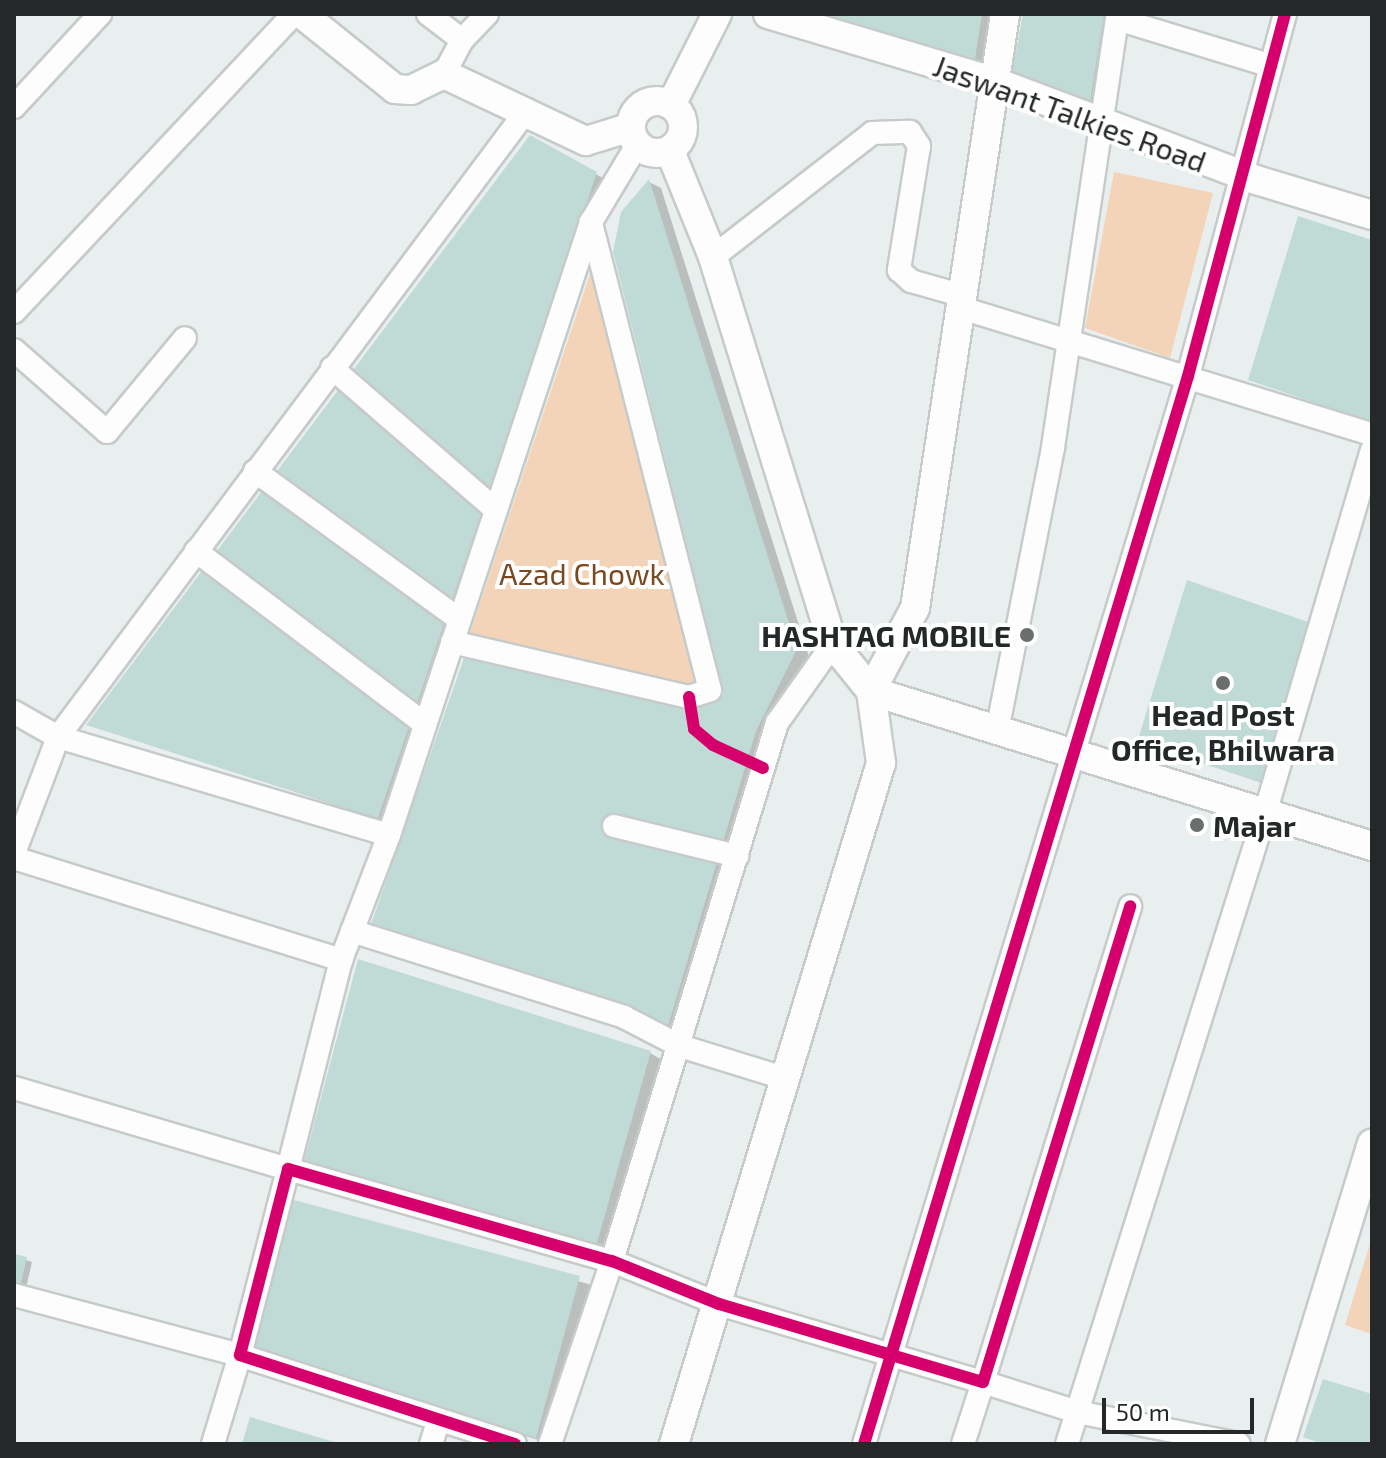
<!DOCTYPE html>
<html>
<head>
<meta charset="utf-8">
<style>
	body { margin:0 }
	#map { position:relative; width:1386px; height:1458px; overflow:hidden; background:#e9efee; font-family:"Exo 2",sans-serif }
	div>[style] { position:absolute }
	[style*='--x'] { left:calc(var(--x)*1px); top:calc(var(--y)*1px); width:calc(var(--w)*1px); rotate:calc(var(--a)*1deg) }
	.green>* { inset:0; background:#f4d4b8 }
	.shadow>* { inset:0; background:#0003 }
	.building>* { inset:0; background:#c0dbd6 }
	.roads { filter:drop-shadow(2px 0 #c6cbca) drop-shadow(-2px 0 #c6cbca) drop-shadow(0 2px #c6cbca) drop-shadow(0 -2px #c6cbca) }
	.minor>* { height:22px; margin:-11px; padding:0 11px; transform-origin:11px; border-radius:11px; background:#fcfdfc }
	.tertiary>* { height:28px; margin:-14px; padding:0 14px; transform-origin:14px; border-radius:14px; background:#fcfdfc }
	.tertiary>.ring { margin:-14px; padding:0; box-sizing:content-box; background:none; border:28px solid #fcfdfc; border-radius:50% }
	.cycleway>* { height:12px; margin:-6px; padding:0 6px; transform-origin:6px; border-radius:6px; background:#d6006c }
	.dots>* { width:22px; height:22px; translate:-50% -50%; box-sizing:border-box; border:4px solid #fff; border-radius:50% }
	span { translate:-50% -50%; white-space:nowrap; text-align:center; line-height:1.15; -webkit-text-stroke:8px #fff; paint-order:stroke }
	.street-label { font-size:30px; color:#252828 }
	.park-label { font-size:30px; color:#7a491f }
	.poi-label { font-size:30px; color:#252828; font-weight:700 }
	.right { translate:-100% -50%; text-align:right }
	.left { translate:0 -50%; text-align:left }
	.frame { position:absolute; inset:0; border:16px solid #252828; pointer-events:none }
	.scale { position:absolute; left:1102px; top:1398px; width:152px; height:36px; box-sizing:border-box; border:4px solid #252828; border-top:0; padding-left:10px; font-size:24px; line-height:28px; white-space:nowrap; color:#252828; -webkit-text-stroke:6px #fff; paint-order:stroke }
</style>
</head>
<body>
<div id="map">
	<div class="green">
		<div style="clip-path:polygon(1114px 172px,1213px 193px,1170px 358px,1085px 328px)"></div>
		<div style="clip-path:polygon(591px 271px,702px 687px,468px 639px)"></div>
		<div style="clip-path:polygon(1372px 1237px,1372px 1334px,1345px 1325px)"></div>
	</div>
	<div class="shadow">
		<div style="clip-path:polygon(800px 14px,995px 14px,985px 77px)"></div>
		<div style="clip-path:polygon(1025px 14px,1117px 14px,1101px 113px,1024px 89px)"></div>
		<div style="clip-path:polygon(530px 137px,608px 181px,391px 823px,89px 725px)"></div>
		<div style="clip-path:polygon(649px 182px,661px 188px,809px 657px,768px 738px,680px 1031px,374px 923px,684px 710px,726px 695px)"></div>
		<div style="clip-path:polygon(1372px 242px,1372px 423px,1251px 379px)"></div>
		<div style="clip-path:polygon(1307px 624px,1319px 631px,1274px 787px,1140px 742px)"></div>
		<div style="clip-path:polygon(650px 1053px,662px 1060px,607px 1256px,317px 1171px)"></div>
		<div style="clip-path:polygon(292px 1201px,592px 1285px,548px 1443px,264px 1353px)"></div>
		<div style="clip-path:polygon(14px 1256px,32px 1262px,25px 1292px,14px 1290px)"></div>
	</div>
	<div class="building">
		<div style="clip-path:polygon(805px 14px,982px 14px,973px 72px)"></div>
		<div style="clip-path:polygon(1023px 14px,1104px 14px,1089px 108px,1010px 83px)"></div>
		<div style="clip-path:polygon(530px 135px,597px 172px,378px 818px,86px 725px)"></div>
		<div style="clip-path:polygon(649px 179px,797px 649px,756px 731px,668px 1026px,371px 924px,465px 655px,684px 708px,724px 694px,613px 252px,621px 212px)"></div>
		<div style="clip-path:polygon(1298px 216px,1372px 240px,1372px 422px,1248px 380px)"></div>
		<div style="clip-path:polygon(1187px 580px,1308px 622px,1261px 782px,1137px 743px)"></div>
		<div style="clip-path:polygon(358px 959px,651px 1051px,595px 1250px,303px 1165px)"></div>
		<div style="clip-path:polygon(290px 1199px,580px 1276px,536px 1438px,249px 1347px)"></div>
		<div style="clip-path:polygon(14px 1254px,27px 1257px,19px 1291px,14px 1289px)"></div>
		<div style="clip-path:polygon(1323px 1379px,1372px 1394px,1372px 1444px,1323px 1444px,1303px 1437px)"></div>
		<div style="clip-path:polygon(250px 1417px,338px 1443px,338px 1444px,242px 1444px)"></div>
	</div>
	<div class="roads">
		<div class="minor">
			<div style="--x:428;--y:14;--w:43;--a:37.4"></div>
			<div style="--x:1117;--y:19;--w:158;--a:16.9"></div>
			<div style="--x:444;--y:74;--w:38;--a:-62"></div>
			<div style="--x:462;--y:40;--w:36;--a:-46"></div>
			<div style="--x:14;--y:107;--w:127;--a:-47.2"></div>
			<div style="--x:713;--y:257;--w:202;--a:-37.9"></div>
			<div style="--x:872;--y:133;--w:38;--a:-2"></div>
			<div style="--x:910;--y:132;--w:17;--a:57"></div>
			<div style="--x:919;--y:146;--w:126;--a:99.2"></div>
			<div style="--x:899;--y:270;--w:16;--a:43"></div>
			<div style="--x:911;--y:281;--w:51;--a:15.9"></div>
			<div style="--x:958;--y:307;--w:433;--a:17.1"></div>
			<div style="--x:14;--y:312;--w:409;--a:-46.8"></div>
			<div style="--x:14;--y:350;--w:124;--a:41.4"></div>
			<div style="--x:107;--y:432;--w:122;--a:-50.3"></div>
			<div style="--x:332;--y:368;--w:217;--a:40.9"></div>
			<div style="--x:255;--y:471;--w:253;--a:36"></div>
			<div style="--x:196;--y:551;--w:287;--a:37.1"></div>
			<div style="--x:452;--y:642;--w:243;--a:13.1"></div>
			<div style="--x:689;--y:697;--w:22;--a:-18"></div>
			<div style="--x:710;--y:690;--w:483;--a:-104.3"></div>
			<div style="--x:14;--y:712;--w:51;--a:29.6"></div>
			<div style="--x:58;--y:737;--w:345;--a:16.5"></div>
			<div style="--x:389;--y:835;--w:134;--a:111"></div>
			<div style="--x:997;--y:731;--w:289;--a:-78.8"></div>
			<div style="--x:1053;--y:447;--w:438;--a:-81.5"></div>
			<div style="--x:614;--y:826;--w:127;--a:13.7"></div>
			<div style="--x:389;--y:835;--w:645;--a:-71.76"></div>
			<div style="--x:591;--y:222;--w:90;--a:-59.1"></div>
			<div style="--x:14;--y:853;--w:124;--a:-69.2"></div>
			<div style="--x:58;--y:737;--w:783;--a:-53.2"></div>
			<div style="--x:14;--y:858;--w:343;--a:17.3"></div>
			<div style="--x:341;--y:960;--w:216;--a:104.2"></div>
			<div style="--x:288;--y:1169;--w:286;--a:-163.5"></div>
			<div style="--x:352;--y:931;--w:285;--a:17.5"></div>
			<div style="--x:624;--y:1017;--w:63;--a:27.4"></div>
			<div style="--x:680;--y:1046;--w:112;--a:17.1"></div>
			<div style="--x:14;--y:1295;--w:234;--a:14.9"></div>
			<div style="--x:240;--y:1355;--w:93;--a:106.9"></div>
			<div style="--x:431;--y:1444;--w:25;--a:-72"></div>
			<div style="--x:515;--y:1444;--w:289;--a:-162.1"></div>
			<div style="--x:240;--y:1355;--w:192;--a:-75.5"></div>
			<div style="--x:288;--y:1169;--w:337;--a:15.9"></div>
			<div style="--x:612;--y:1261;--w:115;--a:21.9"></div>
			<div style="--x:719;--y:1304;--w:275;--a:16.5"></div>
			<div style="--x:983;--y:1382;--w:498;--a:-72.8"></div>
			<div style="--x:550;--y:1444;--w:193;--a:-71.3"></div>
			<div style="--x:612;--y:1261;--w:563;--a:-72.95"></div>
			<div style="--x:777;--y:723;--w:97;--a:-54.7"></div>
			<div style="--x:864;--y:1444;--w:1116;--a:-73.12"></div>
			<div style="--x:1188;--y:376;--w:375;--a:-75"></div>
			<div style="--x:963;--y:1444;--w:65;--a:-72.1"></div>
			<div style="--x:983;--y:1382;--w:99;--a:17.7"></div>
			<div style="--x:1077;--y:1412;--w:165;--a:11.2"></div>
			<div style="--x:1067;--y:1444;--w:664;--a:-72.57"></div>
			<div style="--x:1266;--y:810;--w:375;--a:-73.6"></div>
		</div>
		<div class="tertiary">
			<div style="--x:302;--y:14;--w:119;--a:38.9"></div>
			<div style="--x:395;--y:89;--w:16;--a:4"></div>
			<div style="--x:411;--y:90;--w:37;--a:-26"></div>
			<div style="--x:444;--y:74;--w:157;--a:25.3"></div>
			<div style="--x:586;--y:141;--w:47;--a:-17.3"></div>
			<div style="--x:768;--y:14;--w:235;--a:16.6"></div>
			<div style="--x:993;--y:81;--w:281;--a:20.6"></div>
			<div style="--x:1256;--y:180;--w:121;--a:16.8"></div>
			<div class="ring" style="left:631px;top:101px;width:24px;height:24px"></div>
			<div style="--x:671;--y:105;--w:102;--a:-63.2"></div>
			<div style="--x:670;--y:151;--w:114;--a:67.9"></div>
			<div style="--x:713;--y:257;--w:405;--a:72.8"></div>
			<div style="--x:833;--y:644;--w:60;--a:51"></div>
			<div style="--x:871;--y:691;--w:73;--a:82.1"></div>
			<div style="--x:881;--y:763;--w:712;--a:106.91"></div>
			<div style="--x:871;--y:691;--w:94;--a:-62.1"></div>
			<div style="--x:915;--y:608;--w:601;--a:-81.38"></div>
			<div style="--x:871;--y:691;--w:524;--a:17.19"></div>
			<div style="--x:1280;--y:1444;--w:314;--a:-73"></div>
		</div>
	</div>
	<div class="cycleway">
		<div style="--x:689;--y:697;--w:32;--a:81"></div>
		<div style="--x:694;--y:729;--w:25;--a:40"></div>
		<div style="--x:713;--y:745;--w:55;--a:24.7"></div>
		<div style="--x:515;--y:1444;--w:289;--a:-162.1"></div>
		<div style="--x:240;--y:1355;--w:192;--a:-75.5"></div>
		<div style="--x:288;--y:1169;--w:337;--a:15.9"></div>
		<div style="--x:612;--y:1261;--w:115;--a:21.9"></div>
		<div style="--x:719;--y:1304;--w:275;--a:16.5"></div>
		<div style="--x:983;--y:1382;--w:498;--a:-72.8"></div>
		<div style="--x:864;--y:1444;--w:1116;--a:-73.12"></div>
		<div style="--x:1188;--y:376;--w:375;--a:-75"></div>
	</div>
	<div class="dots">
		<div style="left:1027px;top:635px;background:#6a6e6d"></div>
		<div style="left:1223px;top:683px;background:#6a6e6d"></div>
		<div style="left:1197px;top:825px;background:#6a6e6d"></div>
	</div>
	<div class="street-label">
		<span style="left:1070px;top:113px;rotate:20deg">Jaswant Talkies Road</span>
	</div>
	<div class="park-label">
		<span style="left:582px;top:573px">Azad Chowk</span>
	</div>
	<div class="poi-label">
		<span class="right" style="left:1011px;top:635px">HASHTAG MOBILE</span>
		<span style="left:1223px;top:731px">Head Post<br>Office, Bhilwara</span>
		<span class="left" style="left:1213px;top:825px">Majar</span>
	</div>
	<div class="frame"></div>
	<div class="scale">50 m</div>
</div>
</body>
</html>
